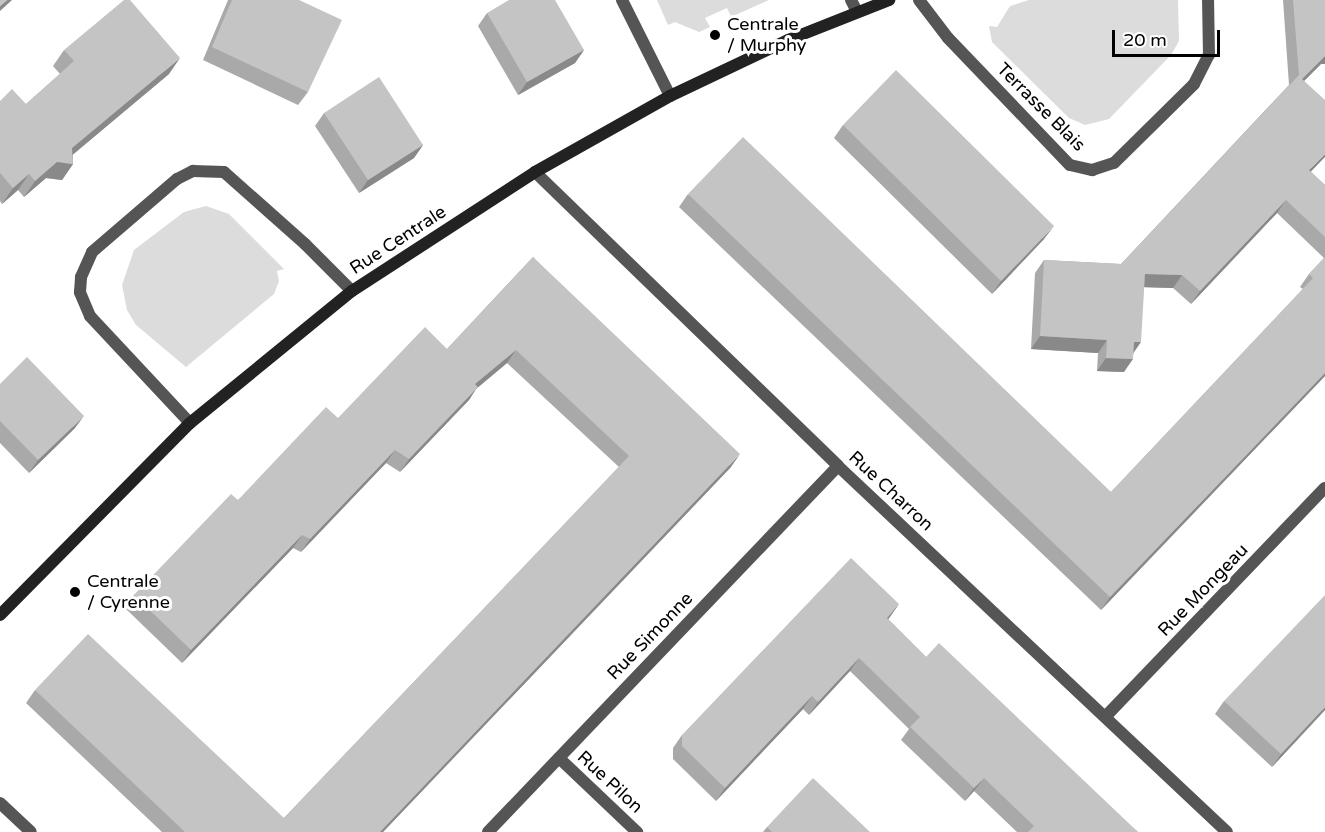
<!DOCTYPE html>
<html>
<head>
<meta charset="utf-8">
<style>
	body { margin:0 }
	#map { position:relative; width:1325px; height:832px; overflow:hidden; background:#fff; font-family:"Varela Round",sans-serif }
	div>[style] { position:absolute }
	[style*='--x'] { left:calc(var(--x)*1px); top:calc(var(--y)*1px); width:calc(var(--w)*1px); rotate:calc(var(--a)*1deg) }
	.green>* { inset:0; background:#dcdcdc }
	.street>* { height:12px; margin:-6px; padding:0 6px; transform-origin:6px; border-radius:6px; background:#555 }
	.secondary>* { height:12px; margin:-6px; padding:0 6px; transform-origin:6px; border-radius:6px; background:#222 }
	.wall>* { inset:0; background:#a9a9a9 }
	.shaded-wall>* { inset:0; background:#898989 }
	.building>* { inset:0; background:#c4c4c4 }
	.dots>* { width:16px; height:16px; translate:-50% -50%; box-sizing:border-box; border:3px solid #fff; border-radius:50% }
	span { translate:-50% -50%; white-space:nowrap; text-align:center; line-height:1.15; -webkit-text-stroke:6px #fff; paint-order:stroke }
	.poi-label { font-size:18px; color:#000 }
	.left { translate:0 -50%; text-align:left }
	.street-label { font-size:18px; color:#000 }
	.scale { position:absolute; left:1112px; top:30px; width:108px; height:27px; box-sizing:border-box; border:3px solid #000; border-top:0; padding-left:8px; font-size:18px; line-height:21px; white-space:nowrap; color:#000; -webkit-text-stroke:4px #fff; paint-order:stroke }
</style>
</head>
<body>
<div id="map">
	<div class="green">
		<div style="clip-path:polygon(657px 0,769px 0,731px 17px,727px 8px,705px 18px,710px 27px,699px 32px,675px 22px,668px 25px)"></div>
		<div style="clip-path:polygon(1029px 0,1178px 0,1179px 41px,1171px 55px,1109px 119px,1085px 125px,1069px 118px,992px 42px,989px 26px,997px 27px,1010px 6px)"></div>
		<div style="clip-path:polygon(206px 206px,229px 214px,284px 269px,277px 271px,279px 281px,274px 294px,186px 367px,136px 325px,127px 310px,122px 285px,134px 250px,184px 212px)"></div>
	</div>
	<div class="street">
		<div style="--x:622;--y:0;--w:107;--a:63.4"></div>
		<div style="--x:851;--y:0;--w:13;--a:63"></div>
		<div style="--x:919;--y:0;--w:48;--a:52.7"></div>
		<div style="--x:948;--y:38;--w:176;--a:46.2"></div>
		<div style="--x:1070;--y:165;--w:23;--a:13"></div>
		<div style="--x:1092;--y:170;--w:23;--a:-18"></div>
		<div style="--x:1114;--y:163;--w:112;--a:-44.6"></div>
		<div style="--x:1194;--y:84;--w:33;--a:-63"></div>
		<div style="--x:1209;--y:55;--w:55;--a:-91"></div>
		<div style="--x:535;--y:172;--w:422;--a:44.1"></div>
		<div style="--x:838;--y:466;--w:534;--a:43.26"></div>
		<div style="--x:190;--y:423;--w:146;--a:-133.1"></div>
		<div style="--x:90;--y:316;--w:26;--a:-113"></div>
		<div style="--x:80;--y:292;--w:15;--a:-86"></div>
		<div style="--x:81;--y:277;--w:27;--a:-66"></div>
		<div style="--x:92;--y:252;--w:112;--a:-40.7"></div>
		<div style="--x:177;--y:179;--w:18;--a:-27"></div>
		<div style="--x:193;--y:171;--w:31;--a:2"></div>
		<div style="--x:224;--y:172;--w:108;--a:41.6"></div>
		<div style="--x:305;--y:244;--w:66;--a:45"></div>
		<div style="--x:1106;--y:716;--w:316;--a:-46.2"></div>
		<div style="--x:559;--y:758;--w:108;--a:43.5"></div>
		<div style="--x:0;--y:803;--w:42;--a:43.1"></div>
		<div style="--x:488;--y:832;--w:506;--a:-46.28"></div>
	</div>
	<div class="secondary">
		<div style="--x:0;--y:615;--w:270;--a:-45.3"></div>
		<div style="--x:190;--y:423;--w:209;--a:-39.2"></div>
		<div style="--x:352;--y:291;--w:218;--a:-33"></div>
		<div style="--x:535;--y:172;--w:155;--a:-29.4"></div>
		<div style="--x:670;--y:96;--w:131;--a:-25.4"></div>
		<div style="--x:788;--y:40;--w:109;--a:-21.6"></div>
	</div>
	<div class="wall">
		<div style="clip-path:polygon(228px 0,299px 0,308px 92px,298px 105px,203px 60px)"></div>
		<div style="clip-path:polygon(1283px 0,1325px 0,1325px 64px,1321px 64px,1304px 81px,1311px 172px,1325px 185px,1325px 376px,1101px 610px,679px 207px,688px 194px,1111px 492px,1303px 289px,1300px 287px,1309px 274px,1324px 258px,1277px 213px,1191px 304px,1173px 288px,1144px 287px,1134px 352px,1124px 372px,1097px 371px,1098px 353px,1031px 349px,1035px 273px,1044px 260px,1121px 264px,1289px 85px)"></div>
		<div style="clip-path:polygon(487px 13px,584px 50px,575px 63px,518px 95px,478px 26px)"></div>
		<div style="clip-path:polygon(64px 50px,169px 74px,73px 154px,73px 164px,62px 180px,46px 178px,24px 197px,18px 190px,2px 204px,0 201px,0 101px,26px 104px,60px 74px,53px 66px)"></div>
		<div style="clip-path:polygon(324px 113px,423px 145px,414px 158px,359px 193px,315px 126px)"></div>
		<div style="clip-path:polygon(843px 125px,1044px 239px,992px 294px,834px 138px)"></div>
		<div style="clip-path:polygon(533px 257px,731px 467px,383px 832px,162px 832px,26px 703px,35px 690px,284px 818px,619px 467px,507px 363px,476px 389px,469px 400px,400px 472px,386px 463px,301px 552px,293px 548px,182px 663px,125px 608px,134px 595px,238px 500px,338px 418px,447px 349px)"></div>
		<div style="clip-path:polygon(0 384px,75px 428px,29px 473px,0 443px)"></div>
		<div style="clip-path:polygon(899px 604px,888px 619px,926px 657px,1138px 832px,1017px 832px,974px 791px,965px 801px,901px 740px,909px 729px,850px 671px,809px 715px,803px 709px,716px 801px,673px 759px,673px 748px,682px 735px)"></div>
		<div style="clip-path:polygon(1224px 701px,1325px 710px,1272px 767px,1215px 714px)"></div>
		<div style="clip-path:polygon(767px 827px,870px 832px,763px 832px)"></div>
	</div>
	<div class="shaded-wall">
		<div style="clip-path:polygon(7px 0,12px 0,0 11px,0 6px)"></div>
		<div style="clip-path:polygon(584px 50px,575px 63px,518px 95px,527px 82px)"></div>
		<div style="clip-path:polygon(1325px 56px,1325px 64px,1321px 64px,1293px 92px,1302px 79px)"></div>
		<div style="clip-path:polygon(180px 58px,169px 74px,63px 163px,73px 164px,62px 180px,46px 178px,24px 197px,35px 181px,72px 148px)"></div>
		<div style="clip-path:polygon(423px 145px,414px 158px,359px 193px,368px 180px)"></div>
		<div style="clip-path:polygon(1325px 154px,1325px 157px,1300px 183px,1309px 170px)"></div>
		<div style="clip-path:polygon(29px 174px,18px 190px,2px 204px,13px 188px)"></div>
		<div style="clip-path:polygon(1286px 200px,1277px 213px,1191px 304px,1200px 291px)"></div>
		<div style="clip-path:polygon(1054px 226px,1044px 239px,992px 294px,1001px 281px)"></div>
		<div style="clip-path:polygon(1145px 274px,1182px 275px,1173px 288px,1136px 287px)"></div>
		<div style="clip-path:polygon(1040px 336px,1107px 340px,1098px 353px,1031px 349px)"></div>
		<div style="clip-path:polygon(1134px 342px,1141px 342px,1132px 355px)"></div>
		<div style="clip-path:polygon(516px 350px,507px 363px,476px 389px,469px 400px,400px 472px,409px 459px,475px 384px)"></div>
		<div style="clip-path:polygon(1106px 358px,1133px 359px,1124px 372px,1097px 371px)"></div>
		<div style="clip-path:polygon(1325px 373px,1325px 376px,1101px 610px,1110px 597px)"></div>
		<div style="clip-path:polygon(84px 416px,75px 428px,29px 473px,38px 460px)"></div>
		<div style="clip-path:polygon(395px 450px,386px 463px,301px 552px,310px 539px)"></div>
		<div style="clip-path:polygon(740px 454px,731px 467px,383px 832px,380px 832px)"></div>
		<div style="clip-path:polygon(302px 535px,293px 548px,182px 663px,191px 650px)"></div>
		<div style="clip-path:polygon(899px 604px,890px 617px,878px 631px,887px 618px)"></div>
		<div style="clip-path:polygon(859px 658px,850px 671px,809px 715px,818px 702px)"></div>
		<div style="clip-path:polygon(812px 696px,803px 709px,716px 801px,725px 788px)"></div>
		<div style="clip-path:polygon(1325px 707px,1325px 710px,1272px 767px,1281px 754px)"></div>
		<div style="clip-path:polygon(984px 778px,974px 791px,965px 801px,974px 788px)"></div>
	</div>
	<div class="building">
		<div style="clip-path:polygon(0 0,7px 0,0 6px)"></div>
		<div style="clip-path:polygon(124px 0,130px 0,180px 58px,72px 148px,73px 164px,57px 162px,35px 181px,29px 174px,13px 188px,0 173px,0 101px,12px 89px,26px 104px,74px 61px,64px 50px)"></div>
		<div style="clip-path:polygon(232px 0,299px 0,342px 20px,308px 92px,212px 47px)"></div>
		<div style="clip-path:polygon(509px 0,555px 0,584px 50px,527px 82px,487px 13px)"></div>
		<div style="clip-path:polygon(1293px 0,1325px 0,1325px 56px,1302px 79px,1325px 100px,1325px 154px,1309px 170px,1325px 185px,1325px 237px,1286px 200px,1200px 291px,1182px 275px,1145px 274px,1141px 342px,1134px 342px,1133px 359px,1106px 358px,1107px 340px,1040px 336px,1044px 260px,1121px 264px,1299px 75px)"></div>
		<div style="clip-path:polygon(896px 70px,1054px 226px,1001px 281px,843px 125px)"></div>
		<div style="clip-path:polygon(379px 77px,423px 145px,368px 180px,324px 113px)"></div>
		<div style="clip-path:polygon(743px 137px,1111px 492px,1313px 278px,1309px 274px,1325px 257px,1325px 373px,1110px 597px,688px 194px)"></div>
		<div style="clip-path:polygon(533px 257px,740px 454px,380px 832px,185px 832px,35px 690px,88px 634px,284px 818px,629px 456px,516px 350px,475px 384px,478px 387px,409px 459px,395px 450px,310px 539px,302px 535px,191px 650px,134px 595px,231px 494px,238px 500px,326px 407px,338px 418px,425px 327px,447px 349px)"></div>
		<div style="clip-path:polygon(27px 357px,84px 416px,38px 460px,0 421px,0 384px)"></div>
		<div style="clip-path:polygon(851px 558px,899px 604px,887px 618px,926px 657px,939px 643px,1138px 832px,1028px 832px,1034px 826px,984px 778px,974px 788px,910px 727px,920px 717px,859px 658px,818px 702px,812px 696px,725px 788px,682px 746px,682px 735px)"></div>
		<div style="clip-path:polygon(1325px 595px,1325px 707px,1281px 754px,1224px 701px)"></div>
		<div style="clip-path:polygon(813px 778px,870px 832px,772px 832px,767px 827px)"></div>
	</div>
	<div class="dots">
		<div style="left:715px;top:35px;background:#000"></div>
		<div style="left:75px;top:592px;background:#000"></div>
	</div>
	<div class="poi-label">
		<span class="left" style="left:727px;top:35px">Centrale<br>/ Murphy</span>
		<span class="left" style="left:87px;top:592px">Centrale<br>/ Cyrenne</span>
	</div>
	<div class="street-label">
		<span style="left:1041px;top:107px;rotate:45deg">Terrasse Blais</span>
		<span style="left:398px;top:240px;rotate:-33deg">Rue Centrale</span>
		<span style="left:891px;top:491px;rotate:43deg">Rue Charron</span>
		<span style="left:1203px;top:590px;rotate:-46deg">Rue Mongeau</span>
		<span style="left:650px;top:636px;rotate:-46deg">Rue Simonne</span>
		<span style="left:610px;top:782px;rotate:43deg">Rue Pilon</span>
	</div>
	<div class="scale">20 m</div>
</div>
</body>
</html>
